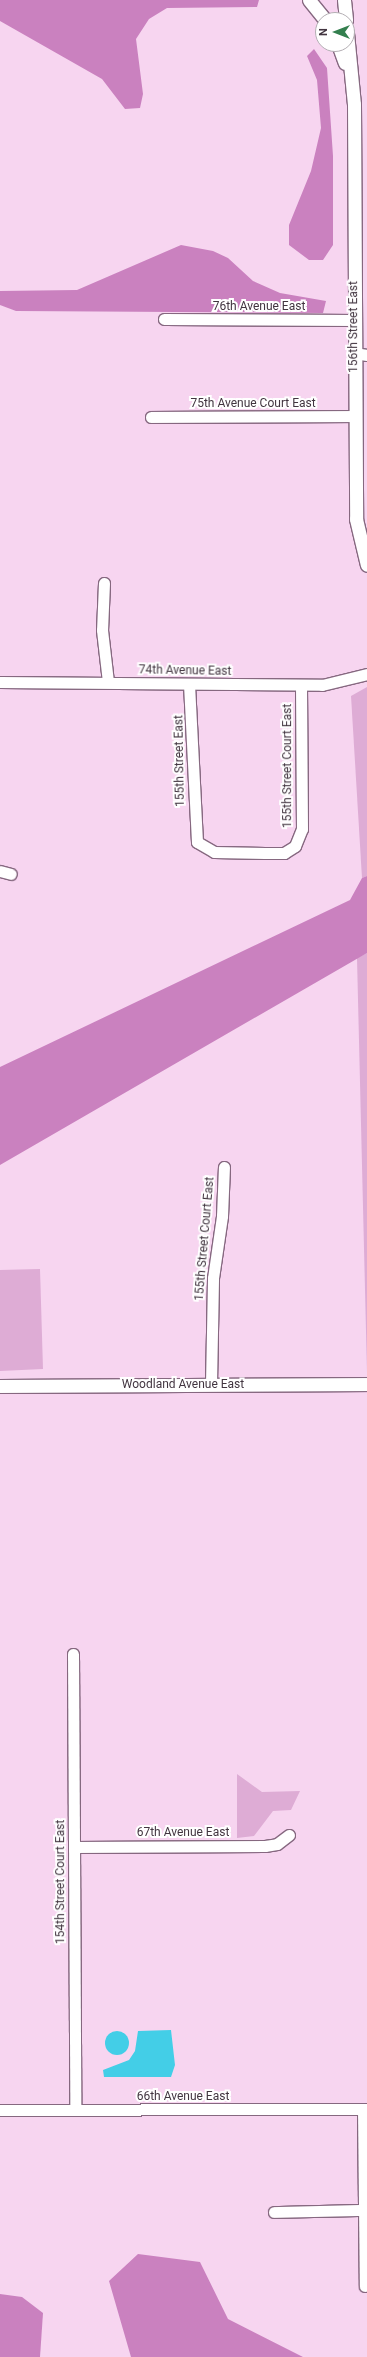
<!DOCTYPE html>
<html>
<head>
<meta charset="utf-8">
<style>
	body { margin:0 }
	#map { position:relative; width:367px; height:2357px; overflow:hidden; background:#f7d5f0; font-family:Roboto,sans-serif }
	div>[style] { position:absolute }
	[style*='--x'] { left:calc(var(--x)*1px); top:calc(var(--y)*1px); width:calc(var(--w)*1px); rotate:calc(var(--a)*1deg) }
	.green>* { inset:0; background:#deacd5 }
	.forest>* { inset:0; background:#ca81bf }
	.water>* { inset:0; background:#43cee7 }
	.round { border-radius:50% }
	.roads { filter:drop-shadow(1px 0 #866880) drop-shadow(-1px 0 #866880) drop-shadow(0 1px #866880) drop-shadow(0 -1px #866880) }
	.minor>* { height:11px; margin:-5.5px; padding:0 5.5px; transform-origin:5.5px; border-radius:5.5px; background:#fff }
	.tertiary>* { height:13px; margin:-6.5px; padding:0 6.5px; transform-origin:6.5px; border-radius:6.5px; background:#fff }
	span { translate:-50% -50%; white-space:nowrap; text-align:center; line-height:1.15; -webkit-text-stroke:4px #fff; paint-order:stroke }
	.street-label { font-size:12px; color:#423540 }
	.north { position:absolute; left:315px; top:12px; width:40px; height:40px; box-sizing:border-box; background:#fff; border:1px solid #b3aeb3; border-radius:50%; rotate:270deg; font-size:11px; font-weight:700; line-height:16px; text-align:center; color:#423540 }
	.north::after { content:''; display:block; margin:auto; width:14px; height:18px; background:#337f4e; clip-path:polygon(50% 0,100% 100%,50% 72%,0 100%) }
</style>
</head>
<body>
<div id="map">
	<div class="green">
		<div style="clip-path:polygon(367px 687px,367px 876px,362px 878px,351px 696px)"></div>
		<div style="clip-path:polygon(367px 953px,367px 1372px,357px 958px)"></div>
		<div style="clip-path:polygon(40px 1269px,43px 1369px,0 1371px,0 1270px)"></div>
		<div style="clip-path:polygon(237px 1774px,262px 1792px,300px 1791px,291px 1810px,273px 1811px,254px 1836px,237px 1838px)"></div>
	</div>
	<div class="forest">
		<div style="clip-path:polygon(0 0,259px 0,257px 7px,167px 8px,149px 19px,136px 39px,143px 94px,140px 108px,125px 109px,102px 79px,0 21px)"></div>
		<div style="clip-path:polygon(314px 49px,327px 68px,333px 156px,333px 245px,323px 260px,309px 260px,289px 245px,289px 225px,311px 171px,321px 128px,317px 80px,307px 56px)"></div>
		<div style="clip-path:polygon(181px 245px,213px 251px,228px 258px,253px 281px,280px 293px,326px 301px,323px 313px,16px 311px,0 305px,0 291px,77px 290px)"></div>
		<div style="clip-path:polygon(367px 876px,367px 953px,0 1165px,0 1067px,350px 900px,362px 878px)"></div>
		<div style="clip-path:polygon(138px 2254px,200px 2262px,228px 2319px,303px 2357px,131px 2357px,109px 2281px)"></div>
		<div style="clip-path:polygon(0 2294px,22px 2297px,43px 2313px,40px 2357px,0 2357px)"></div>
	</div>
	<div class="water">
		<div style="clip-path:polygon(171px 2030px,175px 2065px,171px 2077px,104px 2077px,103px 2070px,129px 2060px,135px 2051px,138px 2031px)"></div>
		<div class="round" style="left:105px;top:2031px;width:24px;height:24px"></div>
	</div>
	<div class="roads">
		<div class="minor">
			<div style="--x:164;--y:319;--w:190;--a:0.3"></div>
			<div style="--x:354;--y:353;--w:13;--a:9"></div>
			<div style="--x:151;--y:417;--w:203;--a:-0.3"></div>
			<div style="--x:104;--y:583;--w:47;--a:92.4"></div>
			<div style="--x:102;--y:630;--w:52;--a:83.4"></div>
			<div style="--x:0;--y:682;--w:322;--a:0.5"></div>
			<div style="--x:322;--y:685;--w:46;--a:-13.7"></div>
			<div style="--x:189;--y:684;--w:158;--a:87.1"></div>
			<div style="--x:197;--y:842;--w:20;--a:30"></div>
			<div style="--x:214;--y:852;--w:51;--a:1.1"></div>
			<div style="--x:265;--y:853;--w:19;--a:0"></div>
			<div style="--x:284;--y:853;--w:13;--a:-32"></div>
			<div style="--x:295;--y:846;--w:18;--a:-68"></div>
			<div style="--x:302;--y:829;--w:144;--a:-90.4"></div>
			<div style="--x:0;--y:871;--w:11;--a:15"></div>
			<div style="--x:211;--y:1384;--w:106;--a:-88.9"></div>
			<div style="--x:213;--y:1278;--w:63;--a:-81.7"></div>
			<div style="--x:222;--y:1216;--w:49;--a:-87.7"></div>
			<div style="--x:73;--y:1654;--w:456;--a:89.7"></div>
			<div style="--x:74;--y:1847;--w:191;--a:-0.3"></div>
			<div style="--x:265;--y:1846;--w:12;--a:-9"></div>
			<div style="--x:277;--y:1844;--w:15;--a:-37"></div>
			<div style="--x:363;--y:2109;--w:177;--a:89.4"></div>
			<div style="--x:0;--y:2110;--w:367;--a:-0.2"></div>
			<div style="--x:274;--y:2212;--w:90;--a:-1.3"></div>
		</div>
		<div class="tertiary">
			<div style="--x:309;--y:0;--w:26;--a:51"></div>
			<div style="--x:344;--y:0;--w:20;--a:84"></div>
			<div style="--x:347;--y:33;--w:71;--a:84.4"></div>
			<div style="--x:354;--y:104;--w:415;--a:89.7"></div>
			<div style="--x:356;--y:519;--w:47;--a:76.6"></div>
			<div style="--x:338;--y:44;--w:20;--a:70"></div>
			<div style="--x:0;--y:1386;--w:367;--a:-0.3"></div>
		</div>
	</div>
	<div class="street-label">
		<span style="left:259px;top:307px">76th Avenue East</span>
		<span style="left:354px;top:327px;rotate:-90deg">156th Street East</span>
		<span style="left:253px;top:404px">75th Avenue Court East</span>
		<span style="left:185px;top:671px;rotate:1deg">74th Avenue East</span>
		<span style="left:180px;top:761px;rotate:-91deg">155th Street East</span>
		<span style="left:288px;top:766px;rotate:-90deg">155th Street Court East</span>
		<span style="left:205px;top:1239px;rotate:-85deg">155th Street Court East</span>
		<span style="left:183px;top:1385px">Woodland Avenue East</span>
		<span style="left:183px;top:1833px">67th Avenue East</span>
		<span style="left:61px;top:1882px;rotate:-90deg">154th Street Court East</span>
		<span style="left:183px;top:2097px">66th Avenue East</span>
	</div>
	<div class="north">N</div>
</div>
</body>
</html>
